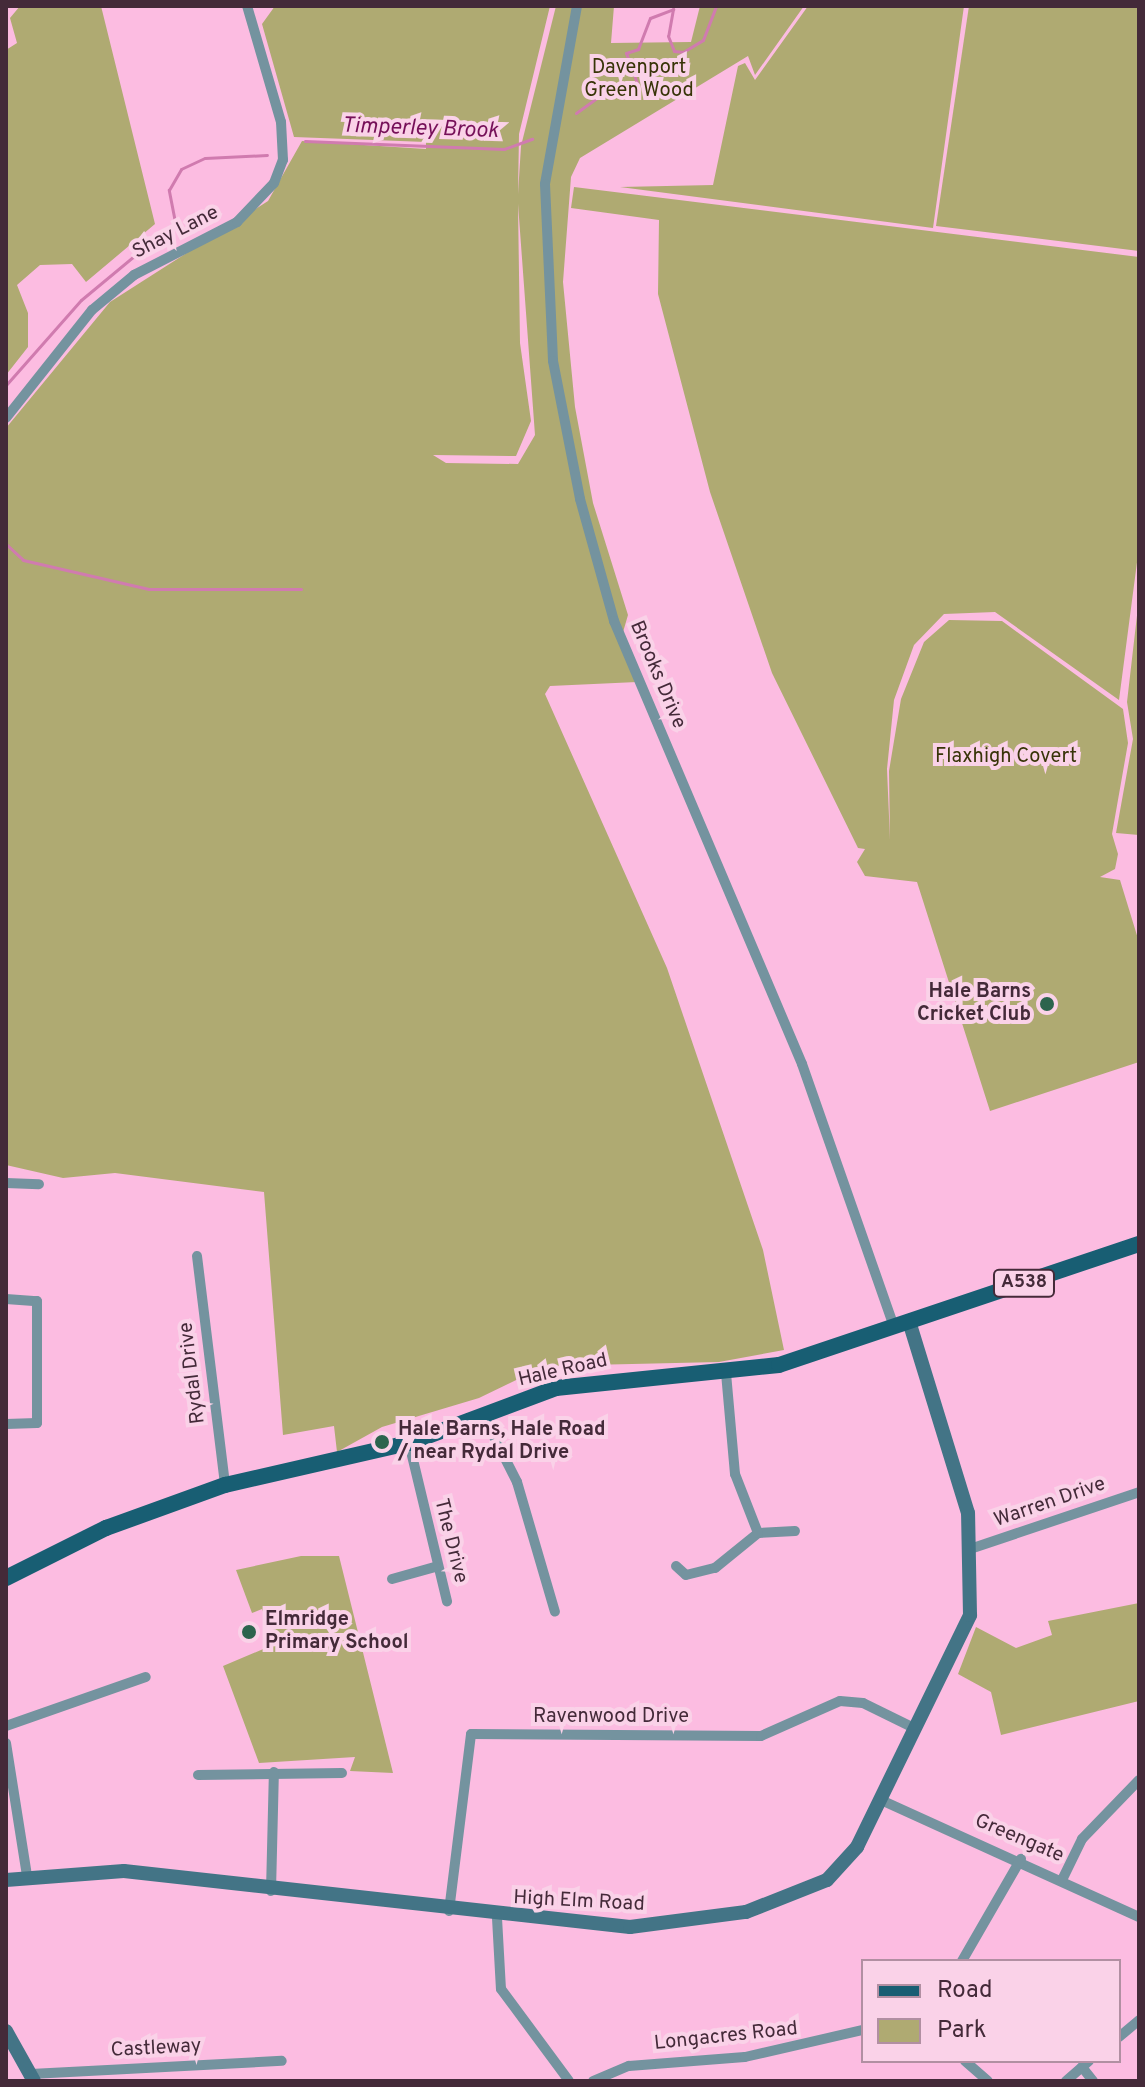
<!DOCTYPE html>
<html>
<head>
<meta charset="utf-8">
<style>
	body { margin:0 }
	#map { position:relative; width:1145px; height:2087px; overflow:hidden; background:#fcbce1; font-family:Overpass,sans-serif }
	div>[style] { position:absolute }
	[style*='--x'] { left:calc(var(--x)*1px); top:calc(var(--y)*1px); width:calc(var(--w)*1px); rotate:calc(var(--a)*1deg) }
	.green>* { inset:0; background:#afaa72 }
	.stream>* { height:3px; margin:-1.5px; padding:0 1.5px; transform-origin:1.5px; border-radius:1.5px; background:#d07baf }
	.street>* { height:10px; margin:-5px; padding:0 5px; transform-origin:5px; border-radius:5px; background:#74939f }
	.secondary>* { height:14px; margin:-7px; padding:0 7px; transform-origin:7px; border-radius:7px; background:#437486 }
	.primary>* { height:16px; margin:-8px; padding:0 8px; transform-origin:8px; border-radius:8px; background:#185e73 }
	.dots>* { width:22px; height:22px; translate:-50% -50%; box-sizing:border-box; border:4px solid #fad2e8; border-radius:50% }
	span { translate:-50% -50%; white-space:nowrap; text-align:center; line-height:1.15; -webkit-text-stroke:8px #fad2e8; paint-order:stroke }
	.shield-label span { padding:2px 6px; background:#fad2e8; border:2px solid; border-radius:6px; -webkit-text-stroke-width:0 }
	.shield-label { font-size:18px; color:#442a39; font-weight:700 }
	.park-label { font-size:20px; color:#383408 }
	.street-label { font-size:20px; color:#442a39 }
	.poi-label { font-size:20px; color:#442a39; font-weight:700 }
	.right { translate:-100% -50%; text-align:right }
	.left { translate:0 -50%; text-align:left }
	.water-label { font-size:22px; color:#761059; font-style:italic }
	.frame { position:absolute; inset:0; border:8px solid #442a39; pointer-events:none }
	.legend { position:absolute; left:861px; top:1959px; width:260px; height:104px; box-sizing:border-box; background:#fad2e8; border:2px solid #b18fa2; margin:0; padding:10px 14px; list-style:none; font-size:24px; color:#442a39 }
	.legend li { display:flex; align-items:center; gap:16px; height:40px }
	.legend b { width:40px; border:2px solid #b18fa2 }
</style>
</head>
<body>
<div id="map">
	<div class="green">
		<div style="clip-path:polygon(20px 6px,101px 6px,155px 224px,86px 282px,72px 264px,40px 265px,17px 285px,28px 313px,28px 347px,6px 375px,6px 50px,17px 43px,10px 18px)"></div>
		<div style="clip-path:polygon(evenodd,275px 6px,550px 6px,519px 134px,518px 194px,521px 146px,556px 6px,614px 6px,611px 43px,691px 42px,700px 6px,804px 6px,755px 75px,748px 56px,580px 158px,571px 177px,563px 282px,575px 407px,593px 503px,628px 615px,621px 639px,637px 682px,550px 686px,545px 694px,667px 968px,763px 1250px,784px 1350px,719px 1362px,545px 1366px,479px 1398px,382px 1427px,337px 1452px,334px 1426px,283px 1435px,264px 1192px,115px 1173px,63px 1178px,6px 1165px,6px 428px,110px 302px,268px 201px,302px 141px,426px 149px,426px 142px,294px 137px,262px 24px,275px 6px,518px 204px,535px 435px,518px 464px,446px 463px,433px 455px,516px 456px,531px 421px,520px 343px,518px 204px)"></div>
		<div style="clip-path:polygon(808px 6px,964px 6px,933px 228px,620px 187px,713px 185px,738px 66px,745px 63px,755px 80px)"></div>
		<div style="clip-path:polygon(969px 6px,1139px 6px,1139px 251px,936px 226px)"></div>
		<div style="clip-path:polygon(574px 187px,1139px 257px,1139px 547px,1119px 700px,995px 612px,944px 614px,914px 645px,894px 700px,887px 769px,890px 840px,889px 771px,901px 699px,924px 642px,949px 620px,1002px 621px,1123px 709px,1128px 743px,1112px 834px,1118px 854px,1115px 869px,1100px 877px,1120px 880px,1139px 942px,1139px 1062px,990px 1111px,917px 882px,865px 876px,857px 862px,865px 849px,858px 848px,772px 673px,710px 492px,658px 294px,659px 220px,571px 208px)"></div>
		<div style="clip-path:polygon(1139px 598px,1139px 835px,1116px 833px,1133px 739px,1127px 702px)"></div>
		<div style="clip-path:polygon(301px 1556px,339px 1556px,393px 1773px,350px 1771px,355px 1757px,259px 1763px,223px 1666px,275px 1644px,262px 1609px,252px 1613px,236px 1570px)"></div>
		<div style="clip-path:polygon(1139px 1603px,1139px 1701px,1001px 1735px,991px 1692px,958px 1674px,976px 1627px,1016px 1648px,1052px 1635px,1048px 1621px)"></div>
	</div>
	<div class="stream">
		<div style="--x:576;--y:113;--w:36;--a:-36"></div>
		<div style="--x:605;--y:92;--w:17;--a:3"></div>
		<div style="--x:622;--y:93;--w:18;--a:-34"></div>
		<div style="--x:637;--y:83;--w:32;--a:-110"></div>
		<div style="--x:626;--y:53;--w:13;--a:-18"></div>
		<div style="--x:638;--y:49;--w:33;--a:-69"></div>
		<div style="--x:650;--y:18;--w:25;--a:-21"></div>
		<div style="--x:673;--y:9;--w:27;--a:100"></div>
		<div style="--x:668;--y:36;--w:16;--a:68"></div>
		<div style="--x:674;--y:51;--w:9;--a:6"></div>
		<div style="--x:683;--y:52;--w:23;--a:-31"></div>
		<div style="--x:703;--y:40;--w:36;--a:-69"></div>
		<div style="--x:305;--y:141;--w:199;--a:2.3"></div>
		<div style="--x:504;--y:149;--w:30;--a:-20"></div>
		<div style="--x:175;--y:222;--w:33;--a:-101"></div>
		<div style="--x:169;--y:190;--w:24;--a:-60"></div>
		<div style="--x:181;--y:169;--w:26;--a:-25"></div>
		<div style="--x:205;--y:158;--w:62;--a:-2.8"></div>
		<div style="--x:6;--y:385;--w:113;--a:-48.6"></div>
		<div style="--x:81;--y:300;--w:100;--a:-39.7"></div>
		<div style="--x:6;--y:544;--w:23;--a:43"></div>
		<div style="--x:23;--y:560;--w:129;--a:13"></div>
		<div style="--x:149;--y:589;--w:152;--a:0"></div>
	</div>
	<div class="street">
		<div style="--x:577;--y:6;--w:181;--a:100.2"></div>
		<div style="--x:545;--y:184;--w:177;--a:87.4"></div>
		<div style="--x:553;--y:361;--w:141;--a:78.9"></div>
		<div style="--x:580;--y:499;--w:127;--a:74.4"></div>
		<div style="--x:614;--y:621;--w:481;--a:67"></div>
		<div style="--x:802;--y:1064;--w:278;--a:70.7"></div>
		<div style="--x:6;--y:418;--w:138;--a:-51.5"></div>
		<div style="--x:92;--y:310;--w:55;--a:-39.8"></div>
		<div style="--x:134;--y:275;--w:116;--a:-27.2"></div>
		<div style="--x:237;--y:222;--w:54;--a:-46.5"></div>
		<div style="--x:274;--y:183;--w:25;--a:-69"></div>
		<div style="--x:283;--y:160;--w:38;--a:-93"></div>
		<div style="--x:281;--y:122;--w:121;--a:-106.3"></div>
		<div style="--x:6;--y:1183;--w:33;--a:2"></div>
		<div style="--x:197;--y:1256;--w:231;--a:83"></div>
		<div style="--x:6;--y:1299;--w:31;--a:4"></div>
		<div style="--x:37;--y:1301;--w:122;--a:90"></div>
		<div style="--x:37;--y:1423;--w:31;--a:178"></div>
		<div style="--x:483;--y:1415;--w:75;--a:63.1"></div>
		<div style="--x:517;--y:1482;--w:135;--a:73.7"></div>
		<div style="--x:409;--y:1443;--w:163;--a:76.5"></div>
		<div style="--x:758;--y:1533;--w:37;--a:-3"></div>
		<div style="--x:973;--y:1548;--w:175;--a:-18.6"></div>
		<div style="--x:676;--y:1566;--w:13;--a:42"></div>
		<div style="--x:686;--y:1575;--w:30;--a:-14"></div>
		<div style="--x:715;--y:1568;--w:55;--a:-39.1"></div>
		<div style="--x:758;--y:1533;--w:63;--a:-111.3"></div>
		<div style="--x:735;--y:1474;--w:100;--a:-95.1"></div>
		<div style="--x:392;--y:1579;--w:45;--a:-15.6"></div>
		<div style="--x:6;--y:1726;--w:148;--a:-19.3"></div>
		<div style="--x:6;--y:1743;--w:134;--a:81"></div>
		<div style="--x:198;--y:1775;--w:144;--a:-0.8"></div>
		<div style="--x:881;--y:1800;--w:283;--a:24.4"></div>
		<div style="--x:1063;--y:1878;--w:43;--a:-64"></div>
		<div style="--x:1082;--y:1839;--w:82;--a:-46"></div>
		<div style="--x:271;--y:1891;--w:119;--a:-88.6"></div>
		<div style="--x:449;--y:1911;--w:178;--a:-82.9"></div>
		<div style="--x:471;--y:1734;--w:290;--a:0.4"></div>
		<div style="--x:761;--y:1736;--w:86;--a:-23.9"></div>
		<div style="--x:840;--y:1701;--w:23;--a:5"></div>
		<div style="--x:863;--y:1703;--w:59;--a:26.1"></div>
		<div style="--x:497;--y:1918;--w:71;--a:86.8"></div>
		<div style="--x:501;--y:1989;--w:114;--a:53.5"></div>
		<div style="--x:962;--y:1961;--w:118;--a:-60"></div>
		<div style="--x:1119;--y:2037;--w:26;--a:-40"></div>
		<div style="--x:965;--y:2061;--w:30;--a:41"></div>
		<div style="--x:1082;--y:2067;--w:18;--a:52"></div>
		<div style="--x:31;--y:2074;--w:251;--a:-3"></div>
		<div style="--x:593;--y:2081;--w:39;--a:-23"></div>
		<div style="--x:629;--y:2066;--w:116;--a:-4.4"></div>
		<div style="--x:745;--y:2057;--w:121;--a:-12.9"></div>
		<div style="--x:1066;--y:2081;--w:30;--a:-41"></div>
	</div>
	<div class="secondary">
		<div style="--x:6;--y:1880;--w:118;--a:-4.4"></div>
		<div style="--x:124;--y:1871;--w:509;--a:6.32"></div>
		<div style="--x:630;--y:1927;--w:117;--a:-7.4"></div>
		<div style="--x:746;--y:1912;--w:87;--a:-21.6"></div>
		<div style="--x:827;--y:1880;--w:45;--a:-47.7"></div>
		<div style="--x:857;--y:1847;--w:258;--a:-64"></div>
		<div style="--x:970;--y:1615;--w:102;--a:-91.1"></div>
		<div style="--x:968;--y:1513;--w:201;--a:-107.1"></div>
		<div style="--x:6;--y:2031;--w:57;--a:60.8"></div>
	</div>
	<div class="primary">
		<div style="--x:6;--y:1578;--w:112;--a:-26.6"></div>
		<div style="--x:106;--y:1528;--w:127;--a:-19.9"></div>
		<div style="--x:225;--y:1485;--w:189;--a:-12.9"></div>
		<div style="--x:409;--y:1443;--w:157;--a:-20.5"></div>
		<div style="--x:556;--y:1388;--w:224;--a:-5.9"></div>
		<div style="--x:779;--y:1365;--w:380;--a:-18.6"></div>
	</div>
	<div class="dots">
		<div style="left:1047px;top:1004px;background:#2c644d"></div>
		<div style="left:382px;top:1442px;background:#2c644d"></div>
		<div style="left:249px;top:1632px;background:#2c644d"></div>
	</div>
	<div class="shield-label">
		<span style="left:1024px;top:1283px">A538</span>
	</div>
	<div class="park-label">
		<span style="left:639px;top:80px">Davenport<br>Green Wood</span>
		<span style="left:1006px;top:757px">Flaxhigh Covert</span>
	</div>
	<div class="street-label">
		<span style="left:176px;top:233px;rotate:-27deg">Shay Lane</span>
		<span style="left:657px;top:675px;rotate:67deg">Brooks Drive</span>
		<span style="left:563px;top:1371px;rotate:-13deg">Hale Road</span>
		<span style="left:193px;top:1373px;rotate:-97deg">Rydal Drive</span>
		<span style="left:1050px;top:1503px;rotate:-19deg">Warren Drive</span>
		<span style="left:450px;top:1541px;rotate:76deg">The Drive</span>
		<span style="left:611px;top:1717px">Ravenwood Drive</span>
		<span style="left:1019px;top:1839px;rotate:23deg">Greengate</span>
		<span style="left:579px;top:1902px;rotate:3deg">High Elm Road</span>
		<span style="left:726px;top:2037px;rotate:-6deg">Longacres Road</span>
		<span style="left:156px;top:2049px;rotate:-3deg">Castleway</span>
	</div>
	<div class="poi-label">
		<span class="right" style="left:1031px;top:1004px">Hale Barns<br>Cricket Club</span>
		<span class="left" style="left:398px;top:1442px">Hale Barns, Hale Road<br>/ near Rydal Drive</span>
		<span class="left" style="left:265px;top:1632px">Elmridge<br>Primary School</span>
	</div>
	<div class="water-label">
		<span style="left:420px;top:129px;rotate:2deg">Timperley Brook</span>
	</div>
	<div class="frame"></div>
	<ul class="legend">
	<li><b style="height:10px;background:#185e73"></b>Road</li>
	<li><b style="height:22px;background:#afaa72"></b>Park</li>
	</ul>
</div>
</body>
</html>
